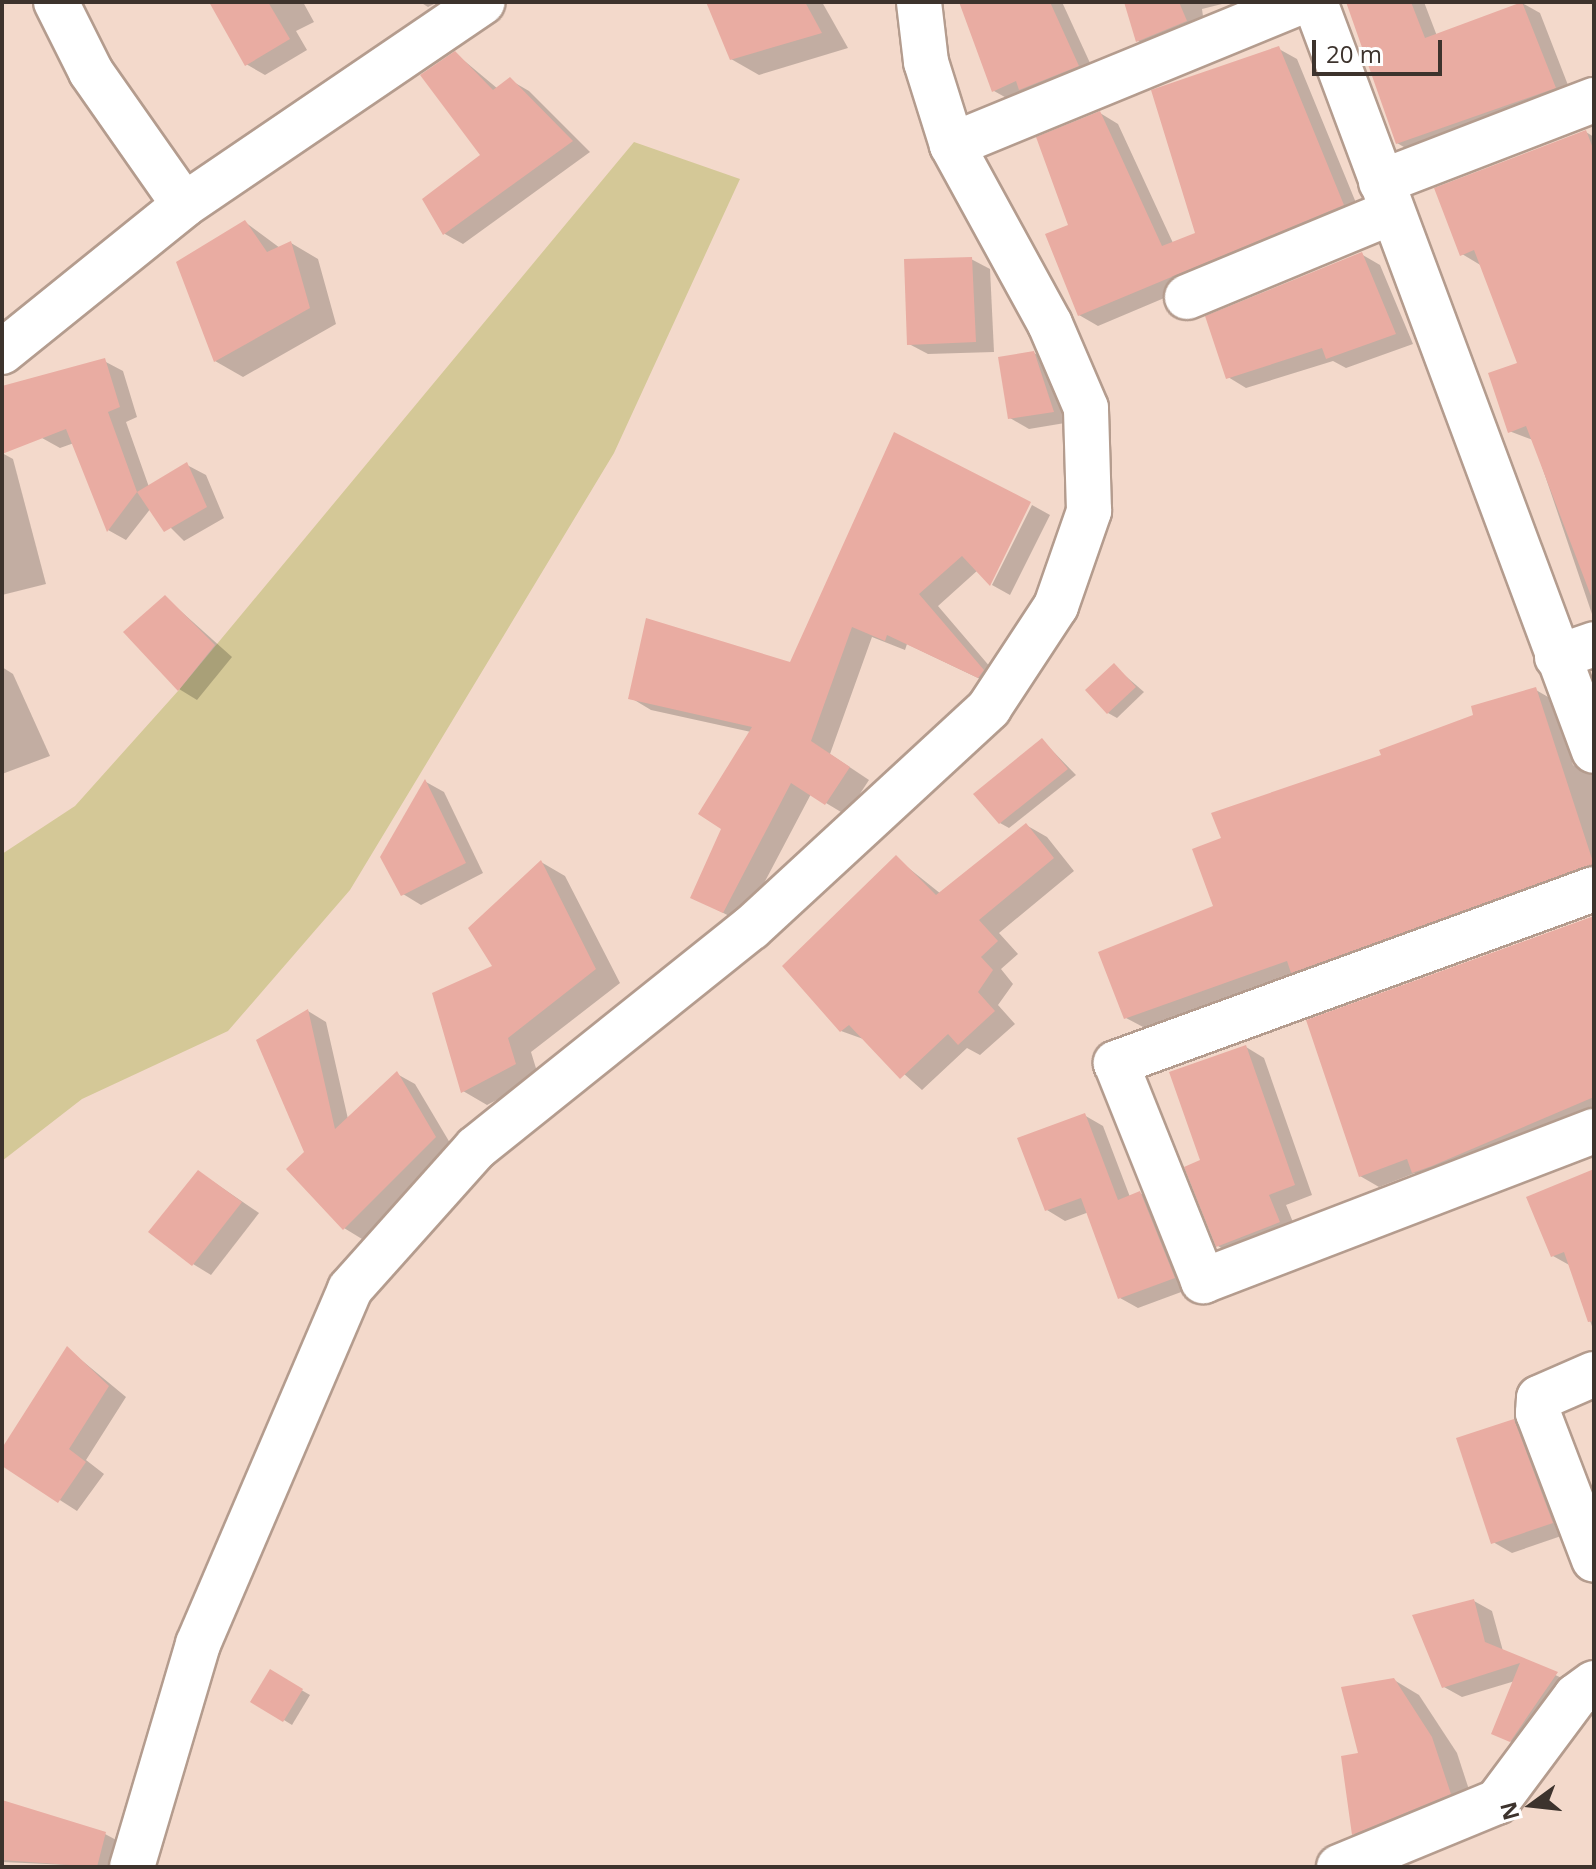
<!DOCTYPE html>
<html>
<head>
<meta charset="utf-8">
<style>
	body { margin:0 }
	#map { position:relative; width:1596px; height:1869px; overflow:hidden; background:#f3d9cb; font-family:"Open Sans",sans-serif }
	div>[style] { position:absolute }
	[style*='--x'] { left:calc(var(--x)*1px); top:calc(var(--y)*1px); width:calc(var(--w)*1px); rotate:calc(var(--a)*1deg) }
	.green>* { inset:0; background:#d4c897 }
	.shadow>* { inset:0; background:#0003 }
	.building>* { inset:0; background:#e9aca2 }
	.roads { filter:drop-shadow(2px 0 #b49c8e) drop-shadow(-2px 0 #b49c8e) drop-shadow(0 2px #b49c8e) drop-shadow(0 -2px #b49c8e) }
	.street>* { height:44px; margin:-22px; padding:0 22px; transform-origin:22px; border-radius:22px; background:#fff }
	span { translate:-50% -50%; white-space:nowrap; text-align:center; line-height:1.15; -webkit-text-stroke:6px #fff; paint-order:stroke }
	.frame { position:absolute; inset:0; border:4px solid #3d332d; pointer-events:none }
	.north { position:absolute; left:1492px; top:1765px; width:80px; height:80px; -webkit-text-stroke:6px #fff; paint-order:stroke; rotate:255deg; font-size:22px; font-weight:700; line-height:32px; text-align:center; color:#3d332d }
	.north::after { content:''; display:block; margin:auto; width:28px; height:36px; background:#3d332d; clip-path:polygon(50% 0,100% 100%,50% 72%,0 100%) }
	.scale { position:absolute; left:1312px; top:40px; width:130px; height:36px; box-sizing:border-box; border:4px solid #3d332d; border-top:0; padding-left:10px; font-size:24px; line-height:28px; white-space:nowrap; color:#3d332d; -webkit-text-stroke:6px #fff; paint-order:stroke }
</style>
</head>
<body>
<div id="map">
	<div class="green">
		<div style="clip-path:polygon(634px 142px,740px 179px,614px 453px,350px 890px,228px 1031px,82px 1099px,2px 1161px,2px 854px,75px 806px,178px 691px)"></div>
	</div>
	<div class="shadow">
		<div style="clip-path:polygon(214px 2px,303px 2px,314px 22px,296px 31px,307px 50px,265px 75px,246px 64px)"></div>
		<div style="clip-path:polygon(420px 2px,438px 2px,428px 7px)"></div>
		<div style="clip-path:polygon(708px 2px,822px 2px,848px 48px,759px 75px,731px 59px)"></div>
		<div style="clip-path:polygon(961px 2px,1062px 2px,1096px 76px,1012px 101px,994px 91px)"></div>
		<div style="clip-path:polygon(1126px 2px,1230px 2px,1202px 9px,1205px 31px,1156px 52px,1138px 41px)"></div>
		<div style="clip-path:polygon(1347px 2px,1424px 2px,1437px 36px,1522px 3px,1540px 13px,1573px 98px,1416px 154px,1397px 143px)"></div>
		<div style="clip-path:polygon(1279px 49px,1297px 59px,1361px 215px,1098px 326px,1079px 315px,1071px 226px,1100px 113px,1118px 124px,1173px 243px,1197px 234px)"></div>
		<div style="clip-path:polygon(455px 53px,498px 89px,510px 80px,529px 91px,590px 152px,463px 244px,445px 234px,424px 200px,482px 156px)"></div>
		<div style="clip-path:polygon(1586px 132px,1594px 137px,1594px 620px,1533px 440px,1509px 431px,1519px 364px,1482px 266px,1462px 254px)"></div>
		<div style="clip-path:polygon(245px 222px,280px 248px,291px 243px,318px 259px,336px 324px,243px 377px,215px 361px)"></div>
		<div style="clip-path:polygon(1361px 254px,1380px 265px,1413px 344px,1346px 368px,1333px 361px,1246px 388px,1228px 377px)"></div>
		<div style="clip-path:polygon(971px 259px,990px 269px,994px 352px,928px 354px,909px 344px)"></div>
		<div style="clip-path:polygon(1034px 353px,1053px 364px,1071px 422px,1029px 429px,1010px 418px)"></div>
		<div style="clip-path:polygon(104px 361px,123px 371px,137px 417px,126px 422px,149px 487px,187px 465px,206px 475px,224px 518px,184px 541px,151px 508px,126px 540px,108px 530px,74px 443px,60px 448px,42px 438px)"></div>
		<div style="clip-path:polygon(895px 434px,978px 570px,938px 606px,1003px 682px,999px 688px,907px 644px,905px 650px,872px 637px,830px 754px,869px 780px,846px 815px,811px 794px,743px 923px,692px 897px,724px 828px,751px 732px,651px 710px,631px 698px,792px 664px)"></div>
		<div style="clip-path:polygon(2px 453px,13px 459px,46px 584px,2px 595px)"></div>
		<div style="clip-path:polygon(1032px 505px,1050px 515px,1010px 595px,992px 585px)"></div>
		<div style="clip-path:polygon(165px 597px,232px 657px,197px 700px,179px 689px)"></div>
		<div style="clip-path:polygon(1114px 666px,1144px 692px,1117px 718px,1108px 713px)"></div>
		<div style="clip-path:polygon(2px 667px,13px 674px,50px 756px,2px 774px)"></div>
		<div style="clip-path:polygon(1536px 690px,1555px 701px,1573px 765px,1594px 776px,1594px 880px,1145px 1028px,1126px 1018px,1216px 907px,1223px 840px,1383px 757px)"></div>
		<div style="clip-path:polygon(1042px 740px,1076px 775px,1009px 828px,1000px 823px)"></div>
		<div style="clip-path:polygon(426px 782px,444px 792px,483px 873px,421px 905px,403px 894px)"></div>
		<div style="clip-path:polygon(1026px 825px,1047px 837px,1074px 871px,999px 933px,1018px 954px,1001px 969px,1013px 984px,998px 1005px,1015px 1024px,980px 1055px,967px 1048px,922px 1090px,866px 1040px,841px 1031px,896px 858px,941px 894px)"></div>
		<div style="clip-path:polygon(541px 862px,565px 876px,620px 983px,531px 1052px,539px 1078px,487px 1105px,463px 1091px,495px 967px)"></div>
		<div style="clip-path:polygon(1594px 918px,1594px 1116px,1432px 1182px,1415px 1173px,1379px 1187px,1360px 1176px)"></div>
		<div style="clip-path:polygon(308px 1011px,326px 1022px,348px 1119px,397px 1074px,415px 1084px,453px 1148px,362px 1239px,344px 1228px,307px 1152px)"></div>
		<div style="clip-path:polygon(1246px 1047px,1264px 1058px,1312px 1195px,1286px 1205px,1297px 1232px,1236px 1257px,1218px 1246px,1202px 1162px)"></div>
		<div style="clip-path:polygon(1084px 1115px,1103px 1126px,1130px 1197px,1140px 1193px,1158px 1204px,1192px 1288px,1138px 1308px,1120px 1298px,1089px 1212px,1065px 1221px,1047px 1210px)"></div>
		<div style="clip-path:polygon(199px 1172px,259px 1213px,211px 1275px,193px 1264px)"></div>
		<div style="clip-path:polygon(1594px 1175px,1594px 1332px,1571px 1266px,1553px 1256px)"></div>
		<div style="clip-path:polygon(68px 1349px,126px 1397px,86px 1460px,104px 1474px,77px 1511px,2px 1463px)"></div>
		<div style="clip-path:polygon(1514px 1421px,1532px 1431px,1570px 1533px,1512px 1553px,1493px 1542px)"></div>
		<div style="clip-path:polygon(1474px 1601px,1492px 1611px,1503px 1651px,1575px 1684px,1530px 1751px,1493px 1733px,1515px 1681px,1462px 1697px,1444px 1687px)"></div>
		<div style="clip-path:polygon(270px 1672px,310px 1695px,292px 1725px,253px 1701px)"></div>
		<div style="clip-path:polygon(1394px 1680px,1419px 1695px,1457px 1753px,1475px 1808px,1379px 1848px,1354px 1833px,1361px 1754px)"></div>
		<div style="clip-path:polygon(2px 1802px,105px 1834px,120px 1842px,114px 1867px,2px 1862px)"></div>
	</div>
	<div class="building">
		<div style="clip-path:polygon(209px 2px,268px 2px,290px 39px,245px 66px)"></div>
		<div style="clip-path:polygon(706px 2px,805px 2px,822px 33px,730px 60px)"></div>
		<div style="clip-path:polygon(959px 2px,1050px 2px,1079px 66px,1019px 90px,1016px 81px,992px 92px)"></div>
		<div style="clip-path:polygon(1124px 2px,1179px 2px,1187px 21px,1136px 42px)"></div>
		<div style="clip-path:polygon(1346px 2px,1411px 2px,1425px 38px,1522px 2px,1556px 88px,1396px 144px)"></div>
		<div style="clip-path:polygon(1279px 46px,1344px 205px,1078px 316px,1045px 234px,1068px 225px,1036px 137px,1100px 111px,1162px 246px,1195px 233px,1151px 90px)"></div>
		<div style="clip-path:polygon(455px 51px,493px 90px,510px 77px,573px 141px,443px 235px,422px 199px,480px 155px,420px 75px)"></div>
		<div style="clip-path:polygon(1586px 130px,1594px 151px,1591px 596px,1526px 426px,1508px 433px,1488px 373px,1517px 363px,1474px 250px,1460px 256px,1434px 188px)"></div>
		<div style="clip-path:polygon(245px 220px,267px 252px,291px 241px,310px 308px,214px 362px,176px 262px)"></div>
		<div style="clip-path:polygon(1362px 252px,1396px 334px,1326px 359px,1322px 348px,1226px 379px,1205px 316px)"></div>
		<div style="clip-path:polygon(972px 257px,976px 342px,907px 345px,904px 259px)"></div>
		<div style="clip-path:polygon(1034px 351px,1054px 412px,1008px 419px,998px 357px)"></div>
		<div style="clip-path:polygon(105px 358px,120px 407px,108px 412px,137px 492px,107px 532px,66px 429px,2px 454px,2px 386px)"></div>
		<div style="clip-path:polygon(894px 432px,1031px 502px,990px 586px,962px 556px,919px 594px,984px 670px,978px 678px,887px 635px,885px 641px,852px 627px,811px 741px,850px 767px,825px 805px,791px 783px,723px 913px,690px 898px,721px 829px,698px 814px,752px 727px,628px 699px,646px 618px,790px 662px)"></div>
		<div style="clip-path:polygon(187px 462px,207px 507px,164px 532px,137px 492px)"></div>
		<div style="clip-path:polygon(165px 595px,215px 645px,178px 691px,123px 632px)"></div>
		<div style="clip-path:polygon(1114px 663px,1136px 687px,1107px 714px,1085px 690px)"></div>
		<div style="clip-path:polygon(1536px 687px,1594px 865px,1291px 973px,1287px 961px,1124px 1019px,1098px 952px,1213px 906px,1192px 849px,1221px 838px,1211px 813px,1381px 755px,1379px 750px,1473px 715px,1471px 706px)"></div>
		<div style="clip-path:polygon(1042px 738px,1068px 769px,999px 824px,973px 794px)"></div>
		<div style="clip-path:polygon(425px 779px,466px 863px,401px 896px,380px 857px)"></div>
		<div style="clip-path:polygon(1026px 823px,1054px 858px,979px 920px,998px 941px,981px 957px,993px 970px,978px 992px,995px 1011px,958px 1045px,948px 1034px,900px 1079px,849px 1025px,840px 1032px,782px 966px,896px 855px,936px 895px)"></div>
		<div style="clip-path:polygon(541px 860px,596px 969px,508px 1038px,516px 1064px,461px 1093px,432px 993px,492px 966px,468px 928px)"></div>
		<div style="clip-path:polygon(1594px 916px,1594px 1097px,1432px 1166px,1412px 1173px,1407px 1159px,1359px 1177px,1306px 1020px)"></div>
		<div style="clip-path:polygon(308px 1009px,335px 1129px,397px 1071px,436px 1137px,343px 1230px,286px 1169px,304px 1152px,256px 1040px)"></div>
		<div style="clip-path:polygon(1246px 1045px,1295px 1185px,1269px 1195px,1280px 1222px,1216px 1247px,1184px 1167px,1200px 1160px,1169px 1072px)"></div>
		<div style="clip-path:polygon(1085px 1113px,1118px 1200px,1140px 1191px,1175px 1278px,1118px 1299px,1081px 1198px,1045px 1211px,1017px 1138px)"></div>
		<div style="clip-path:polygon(1594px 1169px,1594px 1321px,1588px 1322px,1564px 1252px,1551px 1257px,1526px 1197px)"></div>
		<div style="clip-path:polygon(198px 1170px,242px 1202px,192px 1266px,148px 1232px)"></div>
		<div style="clip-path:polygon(67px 1346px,109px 1386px,69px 1449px,86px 1462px,58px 1503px,2px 1466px,2px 1448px)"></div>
		<div style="clip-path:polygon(1514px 1419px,1553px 1523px,1491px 1544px,1456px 1438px)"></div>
		<div style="clip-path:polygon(1474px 1599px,1485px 1642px,1558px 1672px,1510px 1742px,1491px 1734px,1520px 1663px,1442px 1688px,1412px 1615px)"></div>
		<div style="clip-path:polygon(270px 1669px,303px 1689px,283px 1722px,250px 1702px)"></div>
		<div style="clip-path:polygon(1394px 1678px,1432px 1737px,1451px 1794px,1352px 1835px,1341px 1756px,1358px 1753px,1341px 1687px)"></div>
		<div style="clip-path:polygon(2px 1800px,106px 1832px,97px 1867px,2px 1860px)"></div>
	</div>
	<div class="roads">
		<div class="street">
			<div style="--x:56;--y:2;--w:78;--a:63.4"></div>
			<div style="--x:91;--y:72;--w:162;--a:55"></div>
			<div style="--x:1315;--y:2;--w:799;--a:69.57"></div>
			<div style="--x:952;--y:145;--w:376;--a:-22.3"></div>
			<div style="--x:1381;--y:182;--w:228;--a:-21.1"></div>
			<div style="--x:1187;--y:297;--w:222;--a:-22.5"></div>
			<div style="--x:2;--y:352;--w:234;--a:-38.9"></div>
			<div style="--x:184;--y:205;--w:361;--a:-34.2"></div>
			<div style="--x:1557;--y:657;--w:39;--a:-19"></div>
			<div style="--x:1594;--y:889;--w:509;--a:160"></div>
			<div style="--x:1116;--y:1063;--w:235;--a:68.2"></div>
			<div style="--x:1203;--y:1281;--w:419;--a:-21"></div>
			<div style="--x:1594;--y:1374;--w:60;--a:156.4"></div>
			<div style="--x:1539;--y:1398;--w:15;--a:94"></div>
			<div style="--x:1538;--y:1413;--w:157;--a:69.1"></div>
			<div style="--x:132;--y:1867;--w:233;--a:-73.5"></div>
			<div style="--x:198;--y:1644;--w:386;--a:-66.8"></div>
			<div style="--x:350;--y:1289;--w:189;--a:-48.2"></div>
			<div style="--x:476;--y:1148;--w:352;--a:-38.7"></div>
			<div style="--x:751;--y:928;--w:324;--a:-42.7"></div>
			<div style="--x:989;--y:708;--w:122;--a:-56.7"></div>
			<div style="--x:1056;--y:606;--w:101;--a:-70.8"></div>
			<div style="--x:1089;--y:511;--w:103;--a:-91.7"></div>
			<div style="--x:1086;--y:408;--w:91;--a:-113.2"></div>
			<div style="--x:1050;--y:324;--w:204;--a:-118.7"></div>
			<div style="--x:952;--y:145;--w:87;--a:-107.4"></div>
			<div style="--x:926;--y:62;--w:60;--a:-96.7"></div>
			<div style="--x:1339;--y:1867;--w:171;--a:-22.4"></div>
			<div style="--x:1497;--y:1802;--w:132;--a:-53.3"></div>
			<div style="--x:1576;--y:1696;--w:22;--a:-36"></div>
		</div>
	</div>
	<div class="frame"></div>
	<div class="north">N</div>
	<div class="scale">20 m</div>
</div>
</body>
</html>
